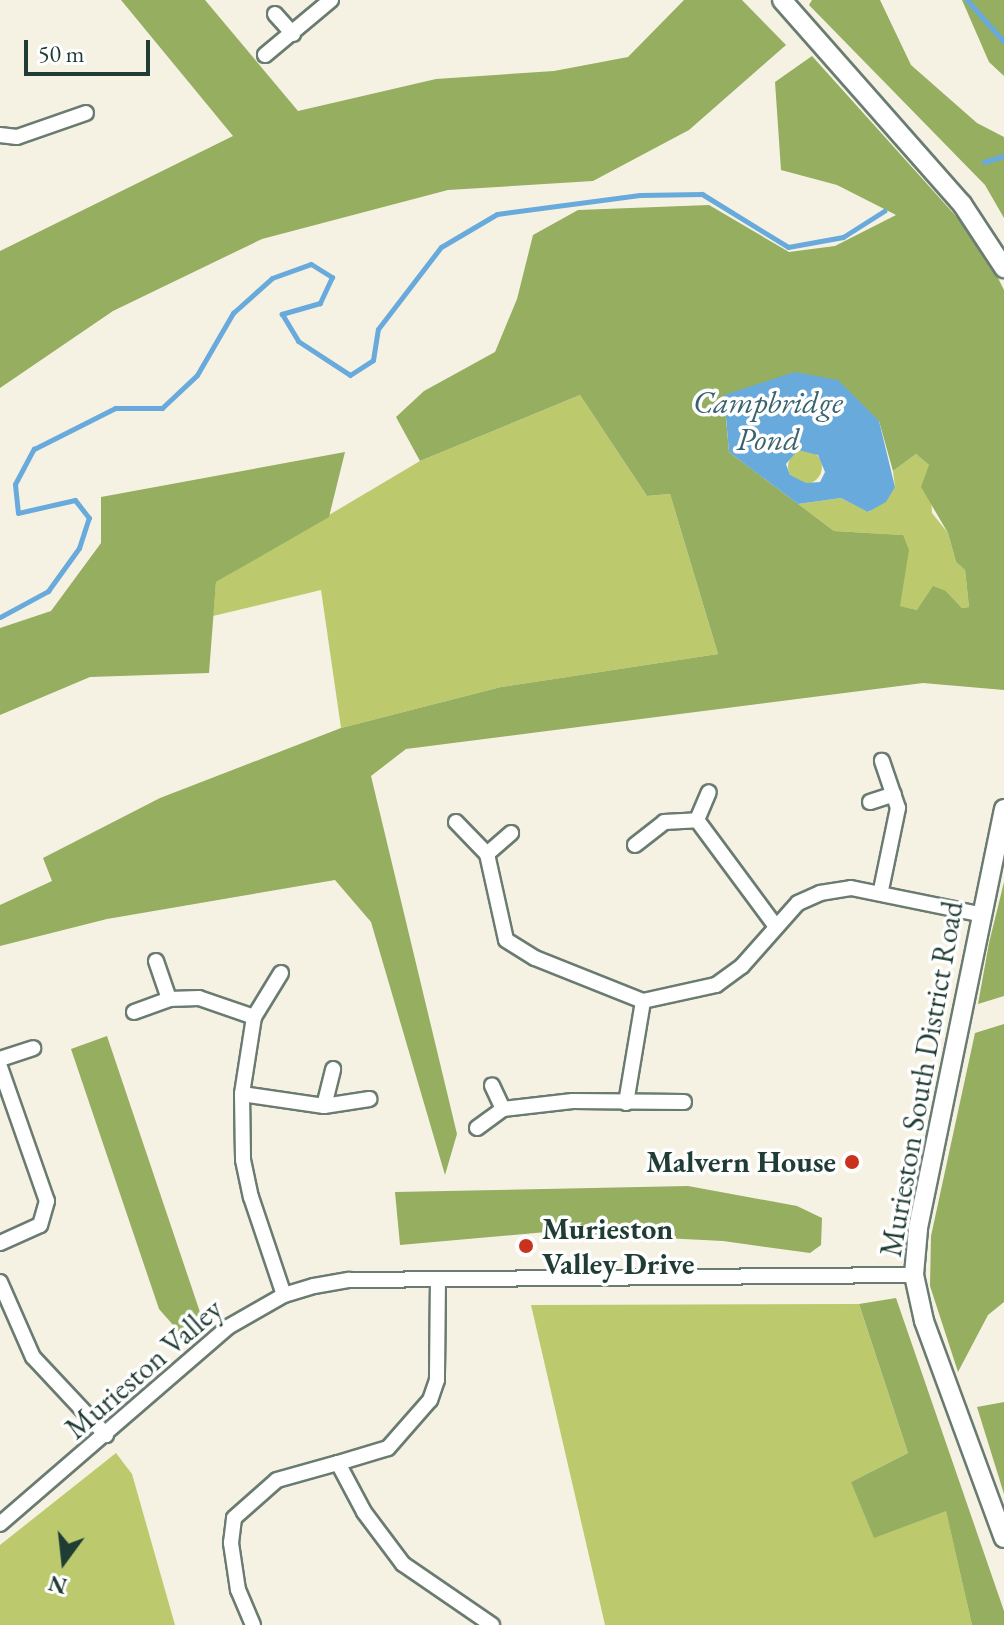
<!DOCTYPE html>
<html>
<head>
<meta charset="utf-8">
<style>
	body { margin:0 }
	#map { position:relative; width:1004px; height:1625px; overflow:hidden; background:#f6f2e3; font-family:"EB Garamond",serif }
	div>[style] { position:absolute }
	[style*='--x'] { left:calc(var(--x)*1px); top:calc(var(--y)*1px); width:calc(var(--w)*1px); rotate:calc(var(--a)*1deg) }
	.green>* { inset:0; background:#bcca6d }
	.round { border-radius:50% }
	.forest>* { inset:0; background:#95ae60 }
	.water>* { inset:0; background:#69aadc }
	.stream>* { height:5px; margin:-2.5px; padding:0 2.5px; transform-origin:2.5px; border-radius:2.5px; background:#69aadc }
	.roads { filter:drop-shadow(2px 0 #6a7c71) drop-shadow(-2px 0 #6a7c71) drop-shadow(0 2px #6a7c71) drop-shadow(0 -2px #6a7c71) }
	.minor>* { height:14px; margin:-7px; padding:0 7px; transform-origin:7px; border-radius:7px; background:#fff }
	.tertiary>* { height:18px; margin:-9px; padding:0 9px; transform-origin:9px; border-radius:9px; background:#fff }
	.dots>* { width:22px; height:22px; translate:-50% -50%; box-sizing:border-box; border:4px solid #fff; border-radius:50% }
	span { translate:-50% -50%; white-space:nowrap; text-align:center; line-height:1.15; -webkit-text-stroke:7px #fff; paint-order:stroke }
	.street-label { font-size:30px; color:#1f3d34 }
	.poi-label { font-size:30px; color:#1f3d34; font-weight:700 }
	.right { translate:-100% -50%; text-align:right }
	.left { translate:0 -50%; text-align:left }
	.water-label { font-size:32px; color:#39636f; font-style:italic }
	.north { position:absolute; left:24px; top:1521px; width:80px; height:80px; -webkit-text-stroke:6px #fff; paint-order:stroke; rotate:195deg; font-size:22px; font-weight:700; line-height:32px; text-align:center; color:#1f3d34 }
	.north::after { content:''; display:block; margin:auto; width:28px; height:36px; background:#1f3d34; clip-path:polygon(50% 0,100% 100%,50% 72%,0 100%) }
	.scale { position:absolute; left:24px; top:40px; width:126px; height:36px; box-sizing:border-box; border:4px solid #1f3d34; border-top:0; padding-left:10px; font-size:24px; line-height:28px; white-space:nowrap; color:#1f3d34; -webkit-text-stroke:6px #fff; paint-order:stroke }
</style>
</head>
<body>
<div id="map">
	<div class="green">
		<div style="clip-path:polygon(580px 395px,647px 496px,670px 494px,718px 654px,501px 687px,341px 728px,321px 590px,213px 616px,216px 582px,420px 461px)"></div>
		<div class="round" style="left:788px;top:450px;width:34px;height:34px"></div>
		<div style="clip-path:polygon(916px 454px,929px 465px,932px 513px,948px 533px,956px 562px,965px 570px,969px 607px,962px 608px,946px 591px,917px 610px,899px 606px,903px 535px,834px 531px,798px 504px,841px 498px,869px 512px,895px 487px,893px 471px)"></div>
		<div style="clip-path:polygon(859px 1304px,908px 1453px,851px 1482px,946px 1510px,972px 1625px,605px 1625px,531px 1305px)"></div>
		<div style="clip-path:polygon(116px 1453px,132px 1474px,175px 1625px,0 1625px,0 1545px)"></div>
	</div>
	<div class="forest">
		<div style="clip-path:polygon(121px 0,205px 0,298px 111px,436px 79px,554px 71px,628px 57px,684px 0,742px 0,786px 45px,689px 130px,593px 181px,448px 190px,262px 239px,113px 311px,0 388px,0 251px,233px 136px)"></div>
		<div style="clip-path:polygon(812px 0,880px 0,911px 65px,977px 123px,1004px 137px,1004px 218px,985px 185px,809px 5px)"></div>
		<div style="clip-path:polygon(962px 0,1004px 0,1004px 76px,989px 62px)"></div>
		<div style="clip-path:polygon(evenodd,812px 56px,981px 244px,1004px 290px,1004px 690px,923px 683px,406px 749px,371px 776px,457px 1134px,445px 1175px,371px 922px,335px 880px,107px 919px,0 946px,0 905px,52px 881px,43px 858px,160px 798px,341px 728px,501px 687px,718px 654px,670px 494px,647px 496px,580px 395px,420px 461px,396px 417px,424px 391px,495px 352px,517px 299px,533px 235px,578px 210px,709px 205px,789px 252px,835px 246px,896px 215px,837px 185px,781px 170px,775px 82px,812px 56px,724px 396px,879px 421px,893px 471px,916px 454px,929px 465px,921px 487px,948px 533px,956px 562px,965px 570px,969px 607px,962px 608px,946px 591px,933px 586px,917px 610px,900px 606px,909px 550px,903px 535px,834px 531px,729px 452px,724px 396px)"></div>
		<div style="clip-path:polygon(345px 452px,329px 517px,216px 582px,209px 673px,90px 677px,0 715px,0 628px,51px 611px,101px 543px,101px 497px)"></div>
		<div style="clip-path:polygon(1004px 882px,1004px 996px,978px 1004px,989px 943px)"></div>
		<div style="clip-path:polygon(1004px 1024px,1004px 1302px,988px 1315px,958px 1372px,930px 1286px,931px 1236px,975px 1033px)"></div>
		<div style="clip-path:polygon(107px 1036px,205px 1327px,188px 1342px,159px 1309px,71px 1049px)"></div>
		<div style="clip-path:polygon(688px 1186px,797px 1206px,822px 1218px,821px 1245px,810px 1253px,723px 1241px,546px 1232px,400px 1245px,395px 1192px)"></div>
		<div style="clip-path:polygon(896px 1298px,1004px 1611px,1004px 1625px,972px 1625px,946px 1511px,874px 1538px,851px 1482px,908px 1453px,859px 1304px)"></div>
		<div style="clip-path:polygon(1004px 1402px,1004px 1494px,977px 1407px)"></div>
	</div>
	<div class="water">
		<div style="clip-path:polygon(evenodd,795px 372px,838px 380px,879px 421px,895px 487px,886px 502px,868px 512px,841px 498px,798px 504px,729px 452px,724px 395px,795px 372px,798px 450px,818px 455px,825px 472px,820px 482px,806px 483px,790px 475px,786px 464px,798px 450px)"></div>
	</div>
	<div class="stream">
		<div style="--x:967;--y:0;--w:56;--a:48.6"></div>
		<div style="--x:984;--y:162;--w:21;--a:-17"></div>
		<div style="--x:0;--y:617;--w:55;--a:-28.4"></div>
		<div style="--x:48;--y:591;--w:53;--a:-54.2"></div>
		<div style="--x:79;--y:548;--w:32;--a:-72"></div>
		<div style="--x:89;--y:518;--w:23;--a:-128"></div>
		<div style="--x:75;--y:500;--w:58;--a:167.2"></div>
		<div style="--x:18;--y:513;--w:29;--a:-96"></div>
		<div style="--x:15;--y:484;--w:40;--a:-62"></div>
		<div style="--x:34;--y:449;--w:91;--a:-26.8"></div>
		<div style="--x:115;--y:408;--w:47;--a:0"></div>
		<div style="--x:162;--y:408;--w:48;--a:-43.3"></div>
		<div style="--x:197;--y:375;--w:72;--a:-59.9"></div>
		<div style="--x:233;--y:313;--w:52;--a:-41.9"></div>
		<div style="--x:272;--y:278;--w:41;--a:-19.7"></div>
		<div style="--x:311;--y:264;--w:25;--a:32"></div>
		<div style="--x:332;--y:277;--w:29;--a:115"></div>
		<div style="--x:320;--y:303;--w:40;--a:164"></div>
		<div style="--x:282;--y:314;--w:31;--a:59"></div>
		<div style="--x:298;--y:341;--w:62;--a:33.2"></div>
		<div style="--x:350;--y:375;--w:27;--a:-33"></div>
		<div style="--x:373;--y:360;--w:31;--a:-81"></div>
		<div style="--x:378;--y:329;--w:103;--a:-52.5"></div>
		<div style="--x:441;--y:247;--w:65;--a:-30.5"></div>
		<div style="--x:497;--y:214;--w:144;--a:-7.6"></div>
		<div style="--x:640;--y:195;--w:62;--a:-0.9"></div>
		<div style="--x:702;--y:194;--w:101;--a:31.6"></div>
		<div style="--x:788;--y:247;--w:56;--a:-10.3"></div>
		<div style="--x:843;--y:237;--w:49;--a:-32.4"></div>
	</div>
	<div class="roads">
		<div class="minor">
			<div style="--x:275;--y:14;--w:27;--a:48"></div>
			<div style="--x:265;--y:55;--w:86;--a:-39.8"></div>
			<div style="--x:0;--y:135;--w:17;--a:7"></div>
			<div style="--x:17;--y:137;--w:73;--a:-19.2"></div>
			<div style="--x:870;--y:802;--w:25;--a:-18"></div>
			<div style="--x:697;--y:820;--w:30;--a:-67"></div>
			<div style="--x:456;--y:822;--w:45;--a:45.9"></div>
			<div style="--x:487;--y:854;--w:88;--a:77.5"></div>
			<div style="--x:506;--y:940;--w:34;--a:32"></div>
			<div style="--x:535;--y:958;--w:116;--a:21.7"></div>
			<div style="--x:635;--y:845;--w:37;--a:-38"></div>
			<div style="--x:664;--y:822;--w:33;--a:-3"></div>
			<div style="--x:697;--y:820;--w:129;--a:53.5"></div>
			<div style="--x:487;--y:854;--w:32;--a:-41"></div>
			<div style="--x:881;--y:890;--w:84;--a:-78.3"></div>
			<div style="--x:898;--y:808;--w:50;--a:-108.8"></div>
			<div style="--x:156;--y:961;--w:40;--a:71.1"></div>
			<div style="--x:281;--y:973;--w:52;--a:121.5"></div>
			<div style="--x:254;--y:1017;--w:78;--a:98.9"></div>
			<div style="--x:242;--y:1094;--w:66;--a:89.1"></div>
			<div style="--x:243;--y:1160;--w:38;--a:78"></div>
			<div style="--x:251;--y:1197;--w:103;--a:71.4"></div>
			<div style="--x:134;--y:1012;--w:37;--a:-20"></div>
			<div style="--x:169;--y:999;--w:30;--a:-2"></div>
			<div style="--x:199;--y:998;--w:58;--a:19.1"></div>
			<div style="--x:0;--y:1059;--w:35;--a:-18"></div>
			<div style="--x:0;--y:1067;--w:142;--a:70.7"></div>
			<div style="--x:47;--y:1201;--w:25;--a:106"></div>
			<div style="--x:40;--y:1225;--w:44;--a:155.8"></div>
			<div style="--x:242;--y:1094;--w:83;--a:8.3"></div>
			<div style="--x:324;--y:1106;--w:46;--a:-8.8"></div>
			<div style="--x:626;--y:1103;--w:103;--a:-80.5"></div>
			<div style="--x:643;--y:1001;--w:75;--a:-12.4"></div>
			<div style="--x:716;--y:985;--w:32;--a:-36"></div>
			<div style="--x:742;--y:966;--w:84;--a:-48.4"></div>
			<div style="--x:798;--y:903;--w:24;--a:-24"></div>
			<div style="--x:820;--y:893;--w:31;--a:-9"></div>
			<div style="--x:851;--y:888;--w:131;--a:11.5"></div>
			<div style="--x:324;--y:1106;--w:38;--a:-76"></div>
			<div style="--x:503;--y:1109;--w:70;--a:-6.5"></div>
			<div style="--x:573;--y:1101;--w:111;--a:0.5"></div>
			<div style="--x:477;--y:1128;--w:32;--a:-36"></div>
			<div style="--x:503;--y:1109;--w:26;--a:-115"></div>
			<div style="--x:438;--y:1279;--w:101;--a:90.6"></div>
			<div style="--x:437;--y:1380;--w:21;--a:109"></div>
			<div style="--x:430;--y:1400;--w:64;--a:131.2"></div>
			<div style="--x:388;--y:1448;--w:52;--a:163.3"></div>
			<div style="--x:338;--y:1463;--w:55;--a:62"></div>
			<div style="--x:364;--y:1512;--w:65;--a:53.1"></div>
			<div style="--x:403;--y:1564;--w:108;--a:34.4"></div>
			<div style="--x:0;--y:1282;--w:82;--a:66.3"></div>
			<div style="--x:33;--y:1357;--w:107;--a:46.9"></div>
			<div style="--x:0;--y:1524;--w:301;--a:-40.8"></div>
			<div style="--x:228;--y:1327;--w:64;--a:-29.7"></div>
			<div style="--x:284;--y:1295;--w:31;--a:-17"></div>
			<div style="--x:314;--y:1286;--w:36;--a:-10"></div>
			<div style="--x:349;--y:1280;--w:565;--a:-0.51"></div>
			<div style="--x:253;--y:1625;--w:38;--a:-113"></div>
			<div style="--x:238;--y:1590;--w:48;--a:-98.5"></div>
			<div style="--x:231;--y:1543;--w:25;--a:-83"></div>
			<div style="--x:234;--y:1518;--w:57;--a:-41.5"></div>
			<div style="--x:277;--y:1480;--w:63;--a:-15.6"></div>
		</div>
		<div class="tertiary">
			<div style="--x:782;--y:0;--w:272;--a:48.6"></div>
			<div style="--x:962;--y:204;--w:77;--a:56.7"></div>
			<div style="--x:1004;--y:809;--w:429;--a:101.6"></div>
			<div style="--x:918;--y:1229;--w:46;--a:95"></div>
			<div style="--x:914;--y:1275;--w:47;--a:77.7"></div>
			<div style="--x:924;--y:1321;--w:231;--a:69.8"></div>
		</div>
	</div>
	<div class="dots">
		<div style="left:852px;top:1162px;background:#c8321e"></div>
		<div style="left:526px;top:1246px;background:#c8321e"></div>
	</div>
	<div class="street-label">
		<span style="left:922px;top:1079px;rotate:-80deg">Murieston South District Road</span>
		<span style="left:144px;top:1369px;rotate:-41deg">Murieston Valley</span>
	</div>
	<div class="poi-label">
		<span class="right" style="left:836px;top:1162px">Malvern House</span>
		<span class="left" style="left:542px;top:1246px">Murieston<br>Valley Drive</span>
	</div>
	<div class="water-label">
		<span style="left:768px;top:421px">Campbridge<br>Pond</span>
	</div>
	<div class="north">N</div>
	<div class="scale">50 m</div>
</div>
</body>
</html>
